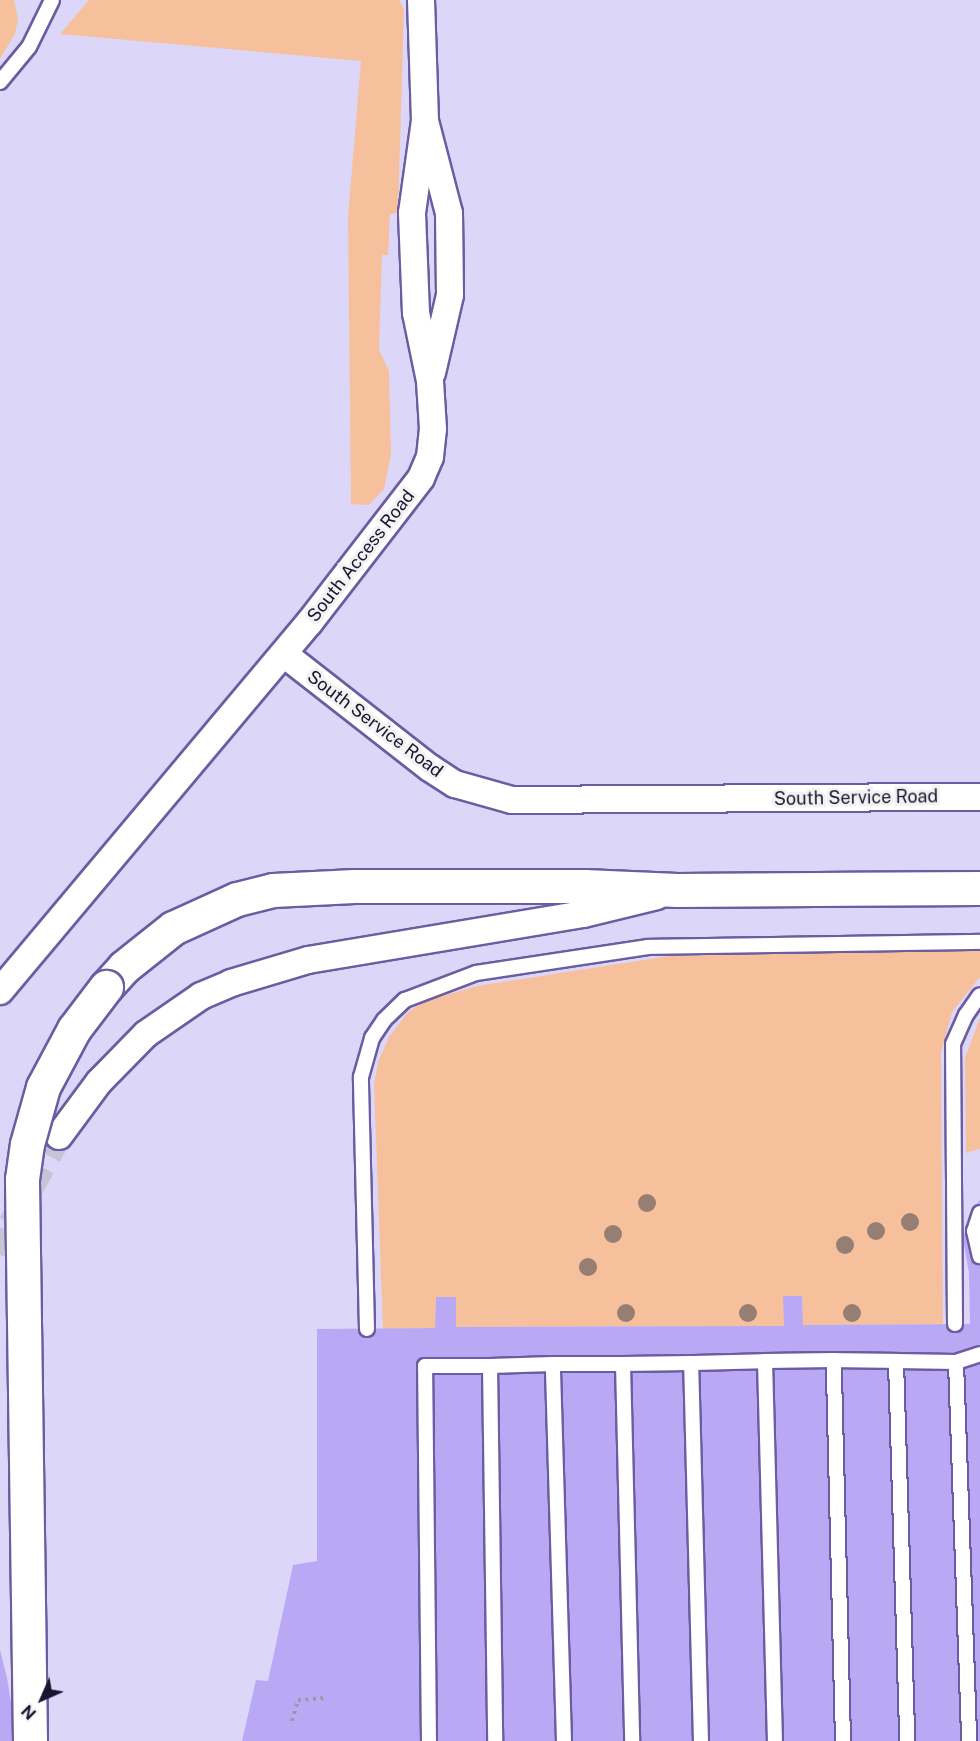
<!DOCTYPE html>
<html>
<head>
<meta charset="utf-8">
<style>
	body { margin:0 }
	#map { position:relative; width:980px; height:1741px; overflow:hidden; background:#e5e3f3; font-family:"Public Sans",sans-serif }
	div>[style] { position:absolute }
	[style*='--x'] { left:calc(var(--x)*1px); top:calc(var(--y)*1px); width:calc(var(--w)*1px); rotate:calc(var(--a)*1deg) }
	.built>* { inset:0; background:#dcd6f9 }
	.green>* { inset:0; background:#f7c09d }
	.building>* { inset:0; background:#b9a9f4 }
	.street-tunnel>* { height:26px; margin-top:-13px; transform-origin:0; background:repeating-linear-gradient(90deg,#c7c4d6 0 26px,transparent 0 39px) }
	.path>* { height:4px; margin-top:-2px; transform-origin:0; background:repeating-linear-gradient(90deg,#9b97ac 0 3px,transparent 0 7.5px) }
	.roads { filter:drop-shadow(2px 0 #6c5ca1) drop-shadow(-2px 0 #6c5ca1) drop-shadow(0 2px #6c5ca1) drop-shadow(0 -2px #6c5ca1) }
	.lane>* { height:14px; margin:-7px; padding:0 7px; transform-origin:7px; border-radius:7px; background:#fff }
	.street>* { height:26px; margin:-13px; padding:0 13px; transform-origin:13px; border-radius:13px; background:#fff }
	.secondary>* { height:33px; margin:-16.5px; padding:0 16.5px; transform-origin:16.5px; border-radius:16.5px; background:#fff }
	.bridges { filter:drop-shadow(2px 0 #6c5ca1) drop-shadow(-2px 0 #6c5ca1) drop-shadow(0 2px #6c5ca1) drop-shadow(0 -2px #6c5ca1) }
	.secondary-bridge>* { height:33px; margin:-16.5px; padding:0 16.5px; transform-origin:16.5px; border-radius:16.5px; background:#fff }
	.trees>* { width:18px; height:18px; margin:-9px; border-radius:50%; background:#977e73 }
	span { translate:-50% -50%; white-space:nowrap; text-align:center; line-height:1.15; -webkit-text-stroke:6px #f2f2f2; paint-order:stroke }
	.street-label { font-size:18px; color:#1b1430 }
	.north { position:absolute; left:12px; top:1669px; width:60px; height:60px; -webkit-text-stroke:4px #f2f2f2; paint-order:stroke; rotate:225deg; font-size:16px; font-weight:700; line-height:24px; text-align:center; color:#1b1430 }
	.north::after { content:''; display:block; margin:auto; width:21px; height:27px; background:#1b1430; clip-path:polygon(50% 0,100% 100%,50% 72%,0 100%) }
</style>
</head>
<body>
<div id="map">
	<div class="built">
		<div style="clip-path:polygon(0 0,980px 0,980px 1741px,0 1741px)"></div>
	</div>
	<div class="green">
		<div style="clip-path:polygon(0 0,14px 0,18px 19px,15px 34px,0 59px)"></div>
		<div style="clip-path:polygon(89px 0,399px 0,404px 9px,398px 213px,390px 214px,388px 255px,382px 255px,379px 350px,389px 371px,391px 454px,384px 489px,369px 505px,351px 504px,348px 217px,361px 61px,60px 34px)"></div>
		<div style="clip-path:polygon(980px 950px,980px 977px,952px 1012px,941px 1053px,943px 1324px,803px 1325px,802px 1296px,784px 1297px,784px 1326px,456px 1327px,456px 1298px,436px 1297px,435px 1328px,383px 1329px,374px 1085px,378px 1062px,389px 1037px,408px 1012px,426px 1001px,477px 986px,669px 956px)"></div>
		<div style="clip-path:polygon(980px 1018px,980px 1149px,966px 1153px,965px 1058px)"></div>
	</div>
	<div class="building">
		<div style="clip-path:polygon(980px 1200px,980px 1741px,242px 1741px,256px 1680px,268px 1681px,293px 1565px,317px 1561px,317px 1329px,435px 1328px,436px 1297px,456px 1297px,456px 1327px,784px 1326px,783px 1296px,802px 1296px,803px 1325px,970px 1324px,969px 1273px,963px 1239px,969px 1215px)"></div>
		<div style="clip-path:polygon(0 1650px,7px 1678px,17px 1741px,0 1741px)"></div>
	</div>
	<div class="street-tunnel">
		<div style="--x:0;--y:1255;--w:33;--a:-70"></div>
		<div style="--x:11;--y:1224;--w:100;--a:-61.4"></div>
	</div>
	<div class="path">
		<div style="--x:292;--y:1721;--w:22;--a:-74"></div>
		<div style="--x:298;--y:1700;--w:28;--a:-4"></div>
	</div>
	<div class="roads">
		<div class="lane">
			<div style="--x:0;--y:82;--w:45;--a:-50.4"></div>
			<div style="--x:29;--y:47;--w:52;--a:-63.9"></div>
			<div style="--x:980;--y:1213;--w:19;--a:108"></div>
			<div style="--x:974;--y:1231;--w:26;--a:77"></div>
			<div style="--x:955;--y:1324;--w:280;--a:-90.4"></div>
			<div style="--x:953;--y:1044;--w:32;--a:-66"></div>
			<div style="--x:966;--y:1015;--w:24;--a:-55"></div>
			<div style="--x:367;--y:1329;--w:252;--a:-91.4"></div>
			<div style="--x:361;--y:1077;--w:41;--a:-74.2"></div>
			<div style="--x:372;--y:1038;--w:22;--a:-56"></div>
			<div style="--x:384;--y:1020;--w:29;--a:-44"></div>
			<div style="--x:405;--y:1000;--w:76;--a:-20.8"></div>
			<div style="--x:476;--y:973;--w:174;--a:-8.6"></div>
			<div style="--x:648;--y:947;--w:332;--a:-0.9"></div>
			<div style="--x:765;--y:1361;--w:69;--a:-0.8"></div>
			<div style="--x:896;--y:1361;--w:60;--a:1"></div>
			<div style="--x:956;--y:1362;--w:25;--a:-18"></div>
			<div style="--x:956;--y:1362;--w:379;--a:88"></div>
			<div style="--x:623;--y:1364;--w:68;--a:-0.8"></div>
			<div style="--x:490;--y:1366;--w:63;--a:-1.8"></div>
			<div style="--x:429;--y:1741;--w:375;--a:-90.6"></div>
			<div style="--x:425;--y:1366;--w:65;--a:0"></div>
			<div style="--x:490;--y:1366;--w:375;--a:89.2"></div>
			<div style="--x:564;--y:1741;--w:377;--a:-91.7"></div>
			<div style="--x:553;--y:1364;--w:70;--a:0"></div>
			<div style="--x:623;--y:1364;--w:377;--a:88.6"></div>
			<div style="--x:701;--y:1741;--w:378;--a:-91.5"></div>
			<div style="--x:691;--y:1363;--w:74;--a:-1.5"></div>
			<div style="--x:765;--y:1361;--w:380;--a:88.5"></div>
			<div style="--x:843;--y:1741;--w:381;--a:-91.4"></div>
			<div style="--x:834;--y:1360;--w:62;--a:0.9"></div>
			<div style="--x:896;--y:1361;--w:380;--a:88.3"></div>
		</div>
		<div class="street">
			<div style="--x:421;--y:0;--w:121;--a:88.1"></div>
			<div style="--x:425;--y:121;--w:95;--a:75.4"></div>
			<div style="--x:449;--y:213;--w:82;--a:89.3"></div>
			<div style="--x:450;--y:295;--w:80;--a:103"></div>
			<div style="--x:284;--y:654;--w:185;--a:38"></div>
			<div style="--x:430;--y:768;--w:30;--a:33"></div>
			<div style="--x:455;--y:784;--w:59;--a:15.7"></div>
			<div style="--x:512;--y:800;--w:468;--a:-0.4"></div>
			<div style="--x:0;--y:991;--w:481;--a:-50"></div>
			<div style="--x:309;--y:623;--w:183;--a:-52.3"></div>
			<div style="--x:421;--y:478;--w:23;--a:-67"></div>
			<div style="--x:430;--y:457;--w:28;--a:-84"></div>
			<div style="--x:433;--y:429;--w:48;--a:-93.6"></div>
			<div style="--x:430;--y:381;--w:69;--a:-101.6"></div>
			<div style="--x:416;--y:313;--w:100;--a:-92.3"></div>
			<div style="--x:412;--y:213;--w:93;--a:-82"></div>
			<div style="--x:59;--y:1136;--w:67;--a:-53.5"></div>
			<div style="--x:99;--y:1082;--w:67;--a:-45.6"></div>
			<div style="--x:146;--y:1034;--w:67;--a:-34.6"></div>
			<div style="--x:201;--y:996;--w:33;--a:-23"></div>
			<div style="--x:231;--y:983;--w:80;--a:-16.6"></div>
			<div style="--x:308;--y:960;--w:279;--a:-9.5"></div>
			<div style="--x:583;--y:914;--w:76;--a:-13.7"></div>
		</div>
		<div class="secondary">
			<div style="--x:106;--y:987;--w:27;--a:-48"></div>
			<div style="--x:124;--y:967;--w:63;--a:-38.5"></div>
			<div style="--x:173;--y:928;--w:70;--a:-24.4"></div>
			<div style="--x:237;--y:899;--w:37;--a:-14"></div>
			<div style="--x:273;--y:890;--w:81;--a:-2.8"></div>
			<div style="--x:354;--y:886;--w:230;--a:0"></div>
			<div style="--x:584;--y:886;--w:93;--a:2.5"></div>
			<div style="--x:677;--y:890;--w:303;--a:-0.4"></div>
		</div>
	</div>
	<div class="bridges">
		<div class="secondary-bridge">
			<div style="--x:30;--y:1741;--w:562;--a:-90.82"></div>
			<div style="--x:22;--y:1179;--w:35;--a:-82"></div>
			<div style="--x:27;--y:1144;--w:59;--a:-74.3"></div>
			<div style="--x:43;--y:1087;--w:66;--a:-61.9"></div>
			<div style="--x:74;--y:1029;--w:53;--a:-52.7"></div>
		</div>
	</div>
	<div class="trees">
		<div style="left:647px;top:1203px"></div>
		<div style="left:910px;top:1222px"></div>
		<div style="left:876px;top:1231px"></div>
		<div style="left:613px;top:1234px"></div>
		<div style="left:845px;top:1245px"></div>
		<div style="left:588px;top:1267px"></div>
		<div style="left:626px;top:1313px"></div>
		<div style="left:748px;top:1313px"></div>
		<div style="left:852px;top:1313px"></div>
	</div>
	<div class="street-label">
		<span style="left:361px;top:556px;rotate:-52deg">South Access Road</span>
		<span style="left:375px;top:724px;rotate:37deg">South Service Road</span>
		<span style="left:856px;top:798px;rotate:-1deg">South Service Road</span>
	</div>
	<div class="north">N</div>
</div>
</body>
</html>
